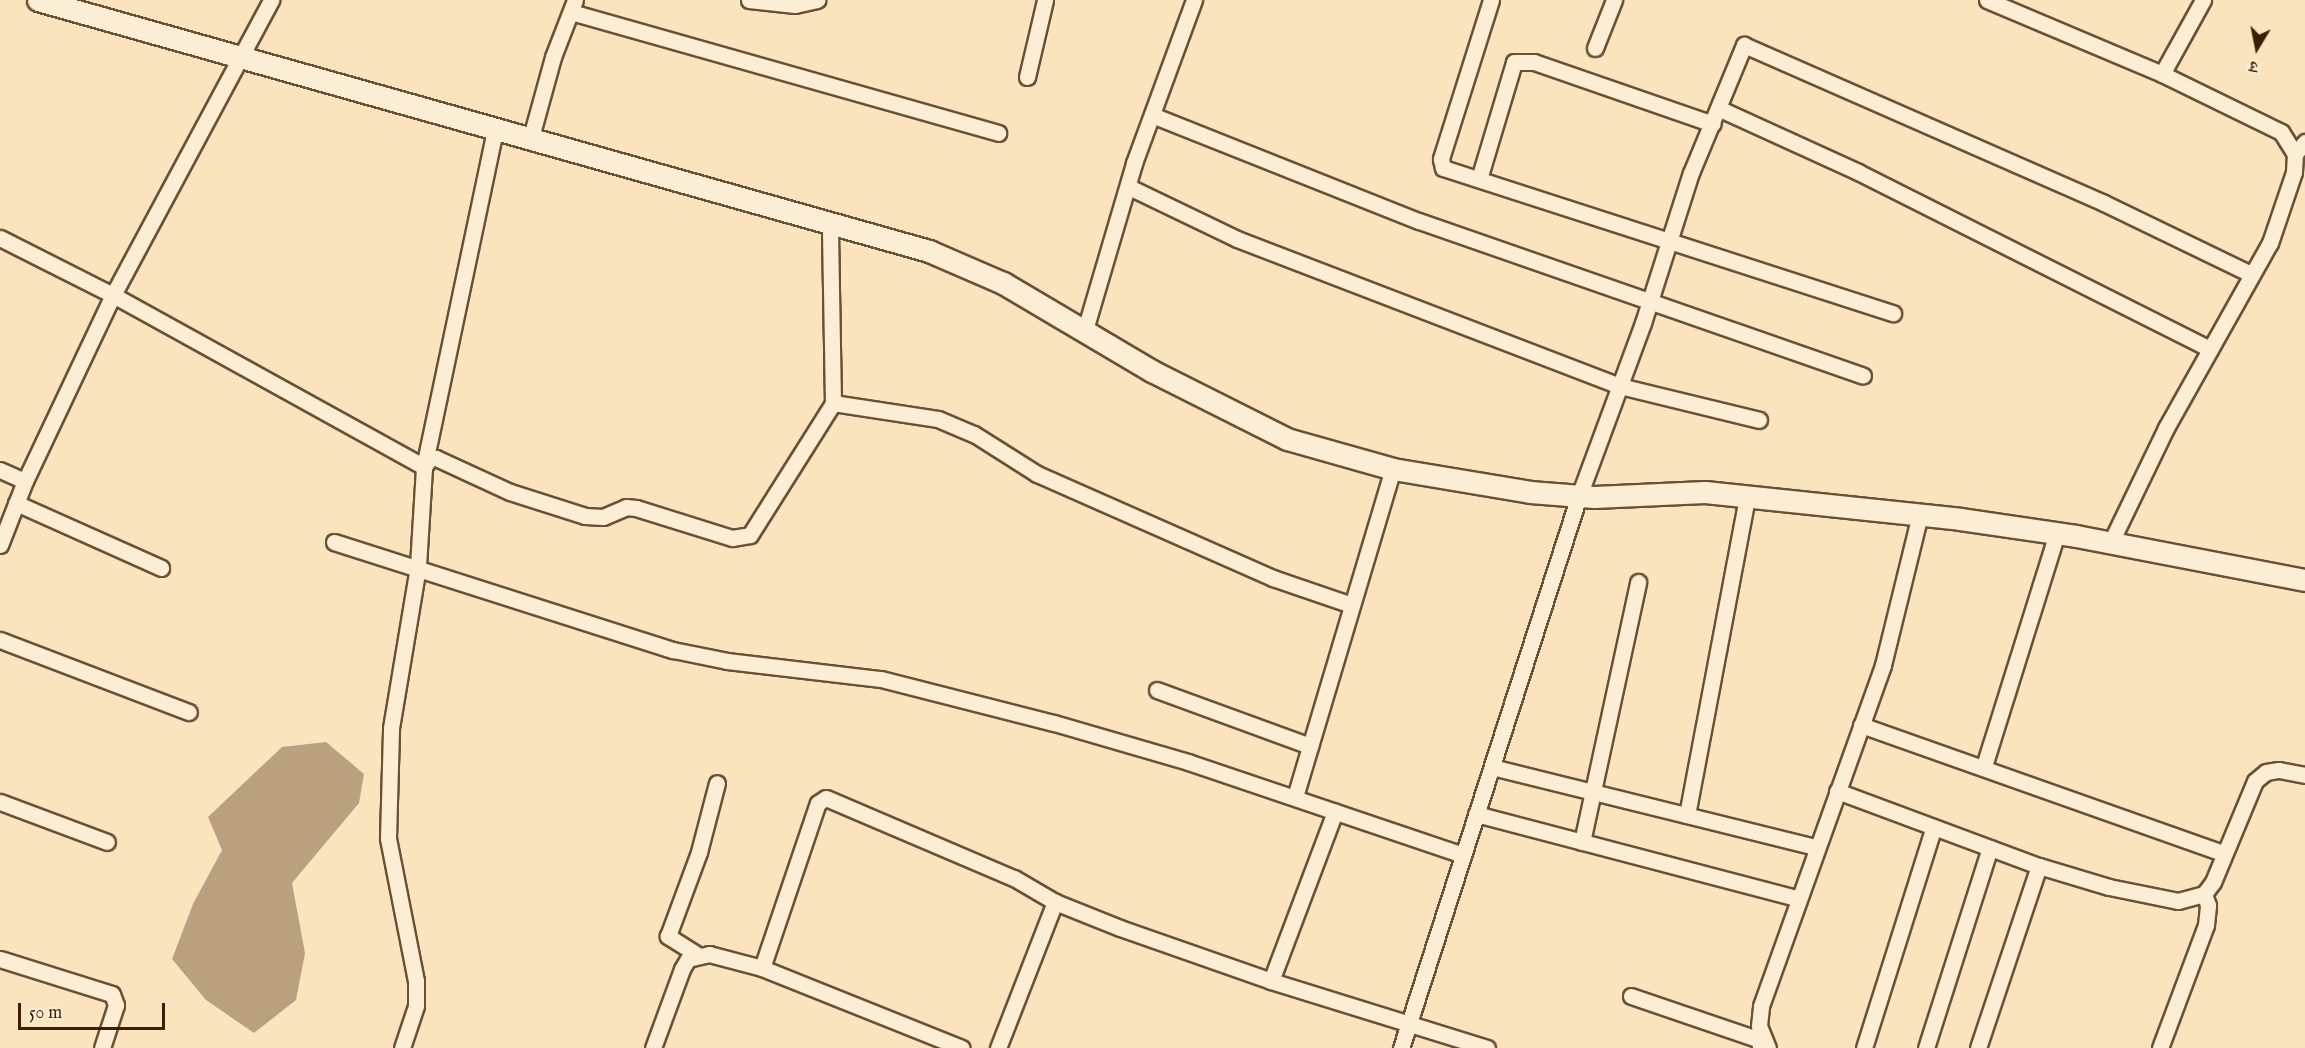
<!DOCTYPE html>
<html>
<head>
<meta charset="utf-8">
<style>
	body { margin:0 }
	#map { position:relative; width:2305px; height:1048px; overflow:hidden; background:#fae4be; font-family:"IM FELL English","Noto Serif Devanagari",serif }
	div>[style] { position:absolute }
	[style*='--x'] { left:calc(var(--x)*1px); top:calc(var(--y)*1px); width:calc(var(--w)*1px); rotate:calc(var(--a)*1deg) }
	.water>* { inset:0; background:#b9a17f }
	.roads { filter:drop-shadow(2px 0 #6b5034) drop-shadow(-2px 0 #6b5034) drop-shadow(0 2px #6b5034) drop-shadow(0 -2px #6b5034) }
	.street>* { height:15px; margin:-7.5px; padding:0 7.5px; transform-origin:7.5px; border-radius:7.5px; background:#fcedd5 }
	.secondary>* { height:21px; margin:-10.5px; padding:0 10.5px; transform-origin:10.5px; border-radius:10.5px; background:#fcedd5 }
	span { translate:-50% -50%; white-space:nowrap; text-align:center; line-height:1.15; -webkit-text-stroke:5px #fcedd5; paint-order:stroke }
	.north { position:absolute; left:2227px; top:18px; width:60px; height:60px; -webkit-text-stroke:4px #fcedd5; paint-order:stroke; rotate:190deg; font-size:16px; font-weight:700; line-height:24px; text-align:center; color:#3b1f06 }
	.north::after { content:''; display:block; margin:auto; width:21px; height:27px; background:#3b1f06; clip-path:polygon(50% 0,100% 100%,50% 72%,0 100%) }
	.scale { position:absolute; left:18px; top:1003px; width:147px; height:27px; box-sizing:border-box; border:3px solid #3b1f06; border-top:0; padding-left:8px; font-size:18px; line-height:21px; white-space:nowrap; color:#3b1f06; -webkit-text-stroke:4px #fcedd5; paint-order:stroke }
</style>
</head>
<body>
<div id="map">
	<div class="water">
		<div style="clip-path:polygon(326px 742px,364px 774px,359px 803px,292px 883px,305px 953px,296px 1000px,254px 1033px,206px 1000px,172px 959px,193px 904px,222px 850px,208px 817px,282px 747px)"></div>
	</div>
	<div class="roads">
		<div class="street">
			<div style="--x:749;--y:0;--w:46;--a:6.2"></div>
			<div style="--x:795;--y:5;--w:23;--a:-13"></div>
			<div style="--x:1491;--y:0;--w:167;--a:107.5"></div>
			<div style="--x:1441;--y:159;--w:9;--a:77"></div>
			<div style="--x:1443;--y:168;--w:473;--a:17.9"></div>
			<div style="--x:1987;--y:0;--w:190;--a:22.9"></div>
			<div style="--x:2162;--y:74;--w:85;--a:-61"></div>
			<div style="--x:571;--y:12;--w:444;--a:15.8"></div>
			<div style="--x:1595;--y:48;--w:52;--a:-68.4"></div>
			<div style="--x:1027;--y:77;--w:79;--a:-76.8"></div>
			<div style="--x:1720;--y:109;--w:152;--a:24.5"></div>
			<div style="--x:1858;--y:172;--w:394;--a:26.7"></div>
			<div style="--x:1152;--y:115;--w:287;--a:21.7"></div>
			<div style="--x:1419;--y:221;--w:470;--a:19.2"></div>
			<div style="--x:531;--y:137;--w:83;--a:-74.6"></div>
			<div style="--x:553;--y:57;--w:61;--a:-68.9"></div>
			<div style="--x:2295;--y:154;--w:16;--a:-50"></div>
			<div style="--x:1479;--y:179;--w:122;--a:-73.3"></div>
			<div style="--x:1514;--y:62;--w:20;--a:0"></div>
			<div style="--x:1534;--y:62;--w:189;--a:19.1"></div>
			<div style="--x:1129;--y:187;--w:120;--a:25.7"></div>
			<div style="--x:1237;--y:239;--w:410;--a:21"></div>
			<div style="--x:1620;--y:386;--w:143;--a:13.7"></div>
			<div style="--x:0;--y:238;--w:127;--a:26.8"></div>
			<div style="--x:113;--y:295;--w:355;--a:28.9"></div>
			<div style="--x:1085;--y:330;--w:174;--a:-73.6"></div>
			<div style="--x:1134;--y:163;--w:174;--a:-69.8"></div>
			<div style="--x:833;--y:403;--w:106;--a:8.7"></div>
			<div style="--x:938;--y:419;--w:39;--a:23"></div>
			<div style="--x:974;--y:434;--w:75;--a:32.4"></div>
			<div style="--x:1037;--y:474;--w:258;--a:23.8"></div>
			<div style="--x:1273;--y:578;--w:83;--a:18.9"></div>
			<div style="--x:424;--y:467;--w:11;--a:-56"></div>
			<div style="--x:430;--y:458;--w:6;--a:0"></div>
			<div style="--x:436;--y:458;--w:81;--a:24.7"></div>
			<div style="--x:510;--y:492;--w:79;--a:17.7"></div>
			<div style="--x:585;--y:516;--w:18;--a:3"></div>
			<div style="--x:603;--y:517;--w:25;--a:-23"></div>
			<div style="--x:626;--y:507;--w:10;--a:6"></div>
			<div style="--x:636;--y:508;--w:101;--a:17.4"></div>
			<div style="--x:732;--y:538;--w:18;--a:-9"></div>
			<div style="--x:750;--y:535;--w:156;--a:-57.8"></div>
			<div style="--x:833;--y:403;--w:178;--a:-91"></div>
			<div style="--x:0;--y:470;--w:27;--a:24"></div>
			<div style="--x:16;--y:503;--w:159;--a:24.1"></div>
			<div style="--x:334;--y:542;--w:356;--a:17.7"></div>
			<div style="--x:673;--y:650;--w:55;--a:11.5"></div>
			<div style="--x:727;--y:661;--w:155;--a:6.7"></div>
			<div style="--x:881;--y:679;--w:179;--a:14.3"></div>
			<div style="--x:1054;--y:723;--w:140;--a:16.2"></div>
			<div style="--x:1188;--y:762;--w:290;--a:18.7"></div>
			<div style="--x:2110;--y:544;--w:129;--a:-64.2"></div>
			<div style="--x:2166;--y:428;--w:212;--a:-60.7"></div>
			<div style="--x:2270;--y:243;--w:75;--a:-71.3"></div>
			<div style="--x:2294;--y:172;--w:18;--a:-87"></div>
			<div style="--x:2295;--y:154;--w:26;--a:-122"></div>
			<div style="--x:2281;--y:132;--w:132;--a:-154"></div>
			<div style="--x:0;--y:545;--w:69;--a:-68.7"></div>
			<div style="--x:25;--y:481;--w:206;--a:-64.7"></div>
			<div style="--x:113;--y:295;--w:335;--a:-61.8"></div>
			<div style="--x:0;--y:640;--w:202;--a:20.9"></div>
			<div style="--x:1157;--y:690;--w:163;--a:20.1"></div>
			<div style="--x:1861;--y:725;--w:384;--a:19.5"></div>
			<div style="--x:1984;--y:766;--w:244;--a:-72.6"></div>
			<div style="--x:1492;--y:767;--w:334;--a:13.9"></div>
			<div style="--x:1837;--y:791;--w:215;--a:20.4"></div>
			<div style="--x:2039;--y:866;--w:73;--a:16.7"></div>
			<div style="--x:2109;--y:887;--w:70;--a:11.5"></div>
			<div style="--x:2178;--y:901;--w:27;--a:-15"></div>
			<div style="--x:2204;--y:894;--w:15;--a:-53"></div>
			<div style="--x:2213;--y:882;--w:109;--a:-67.4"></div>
			<div style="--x:2255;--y:781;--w:14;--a:-39"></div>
			<div style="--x:2266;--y:772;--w:13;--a:-9"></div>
			<div style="--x:2279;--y:770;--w:26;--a:11"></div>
			<div style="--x:1295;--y:797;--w:342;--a:-73.4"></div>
			<div style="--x:0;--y:802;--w:114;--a:20.5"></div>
			<div style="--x:1476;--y:814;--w:334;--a:14.7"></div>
			<div style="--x:1687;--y:815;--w:325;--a:-79.3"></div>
			<div style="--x:1582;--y:842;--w:266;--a:-77.8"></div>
			<div style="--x:698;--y:955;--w:36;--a:-148"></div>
			<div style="--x:668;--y:936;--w:90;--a:-69.7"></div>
			<div style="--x:699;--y:852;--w:71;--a:-75.4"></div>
			<div style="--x:0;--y:959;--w:117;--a:17.4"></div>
			<div style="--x:112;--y:994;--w:12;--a:70"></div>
			<div style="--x:116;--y:1005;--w:45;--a:108"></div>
			<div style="--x:762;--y:968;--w:174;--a:-71.3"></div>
			<div style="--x:818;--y:803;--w:9;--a:-32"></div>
			<div style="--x:826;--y:798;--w:204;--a:23.1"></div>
			<div style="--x:1014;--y:878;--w:48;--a:30.3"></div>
			<div style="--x:1055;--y:902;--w:70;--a:21.8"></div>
			<div style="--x:1120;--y:928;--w:160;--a:19.3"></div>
			<div style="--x:1271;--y:981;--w:226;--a:17.2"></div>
			<div style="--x:1271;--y:981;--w:181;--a:-69.3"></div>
			<div style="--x:1631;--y:996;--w:139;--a:18.8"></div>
			<div style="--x:1763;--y:1041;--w:6;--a:121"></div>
			<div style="--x:402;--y:1048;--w:44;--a:-71.6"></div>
			<div style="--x:416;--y:1006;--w:25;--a:-90"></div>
			<div style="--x:416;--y:981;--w:146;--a:-101.1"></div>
			<div style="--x:388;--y:838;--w:110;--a:-88.4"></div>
			<div style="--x:391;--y:728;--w:164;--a:-80.5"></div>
			<div style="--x:418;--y:566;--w:99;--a:-86.5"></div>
			<div style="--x:424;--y:467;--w:345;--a:-78.1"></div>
			<div style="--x:653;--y:1048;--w:84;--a:-69.8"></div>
			<div style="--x:682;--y:969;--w:12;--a:-59"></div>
			<div style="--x:688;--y:959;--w:22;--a:-13"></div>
			<div style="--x:709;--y:954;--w:55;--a:14.8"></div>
			<div style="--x:762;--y:968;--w:215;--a:21.8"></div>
			<div style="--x:998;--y:1048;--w:157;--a:-68.7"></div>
			<div style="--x:1401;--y:1048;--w:580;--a:-72.13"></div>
			<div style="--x:1579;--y:496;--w:184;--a:-69.7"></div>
			<div style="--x:1643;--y:323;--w:157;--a:-72.3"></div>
			<div style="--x:1691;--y:173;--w:139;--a:-67.5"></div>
			<div style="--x:1744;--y:45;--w:393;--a:23.7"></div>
			<div style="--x:2104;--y:203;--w:163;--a:25.8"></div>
			<div style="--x:1768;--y:1048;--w:24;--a:-112"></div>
			<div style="--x:1759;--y:1026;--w:20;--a:-84"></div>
			<div style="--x:1761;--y:1006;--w:362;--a:-70.3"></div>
			<div style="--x:1883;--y:665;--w:155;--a:-76.2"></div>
			<div style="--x:1864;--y:1048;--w:230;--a:-72.5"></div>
			<div style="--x:1926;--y:1048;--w:210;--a:-72.3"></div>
			<div style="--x:1978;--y:1048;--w:192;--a:-71.5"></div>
			<div style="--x:2160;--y:1048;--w:131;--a:-69.5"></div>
			<div style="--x:2206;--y:925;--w:20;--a:-84"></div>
			<div style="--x:2208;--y:905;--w:12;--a:-110"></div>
		</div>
		<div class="secondary">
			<div style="--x:38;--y:0;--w:926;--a:15.73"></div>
			<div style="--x:929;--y:251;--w:81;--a:23.4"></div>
			<div style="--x:1003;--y:283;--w:173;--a:30.6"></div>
			<div style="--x:1152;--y:371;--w:151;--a:26.7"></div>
			<div style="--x:1287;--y:439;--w:110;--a:15.8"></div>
			<div style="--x:1393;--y:469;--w:139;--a:9.5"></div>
			<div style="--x:1530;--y:492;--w:64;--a:4.5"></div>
			<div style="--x:1594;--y:497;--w:111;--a:-2.6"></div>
			<div style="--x:1705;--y:492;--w:256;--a:6"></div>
			<div style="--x:1960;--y:519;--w:117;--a:8.3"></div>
			<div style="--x:2076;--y:536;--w:233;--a:10.9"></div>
		</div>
	</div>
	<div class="north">उ</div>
	<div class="scale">50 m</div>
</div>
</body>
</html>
